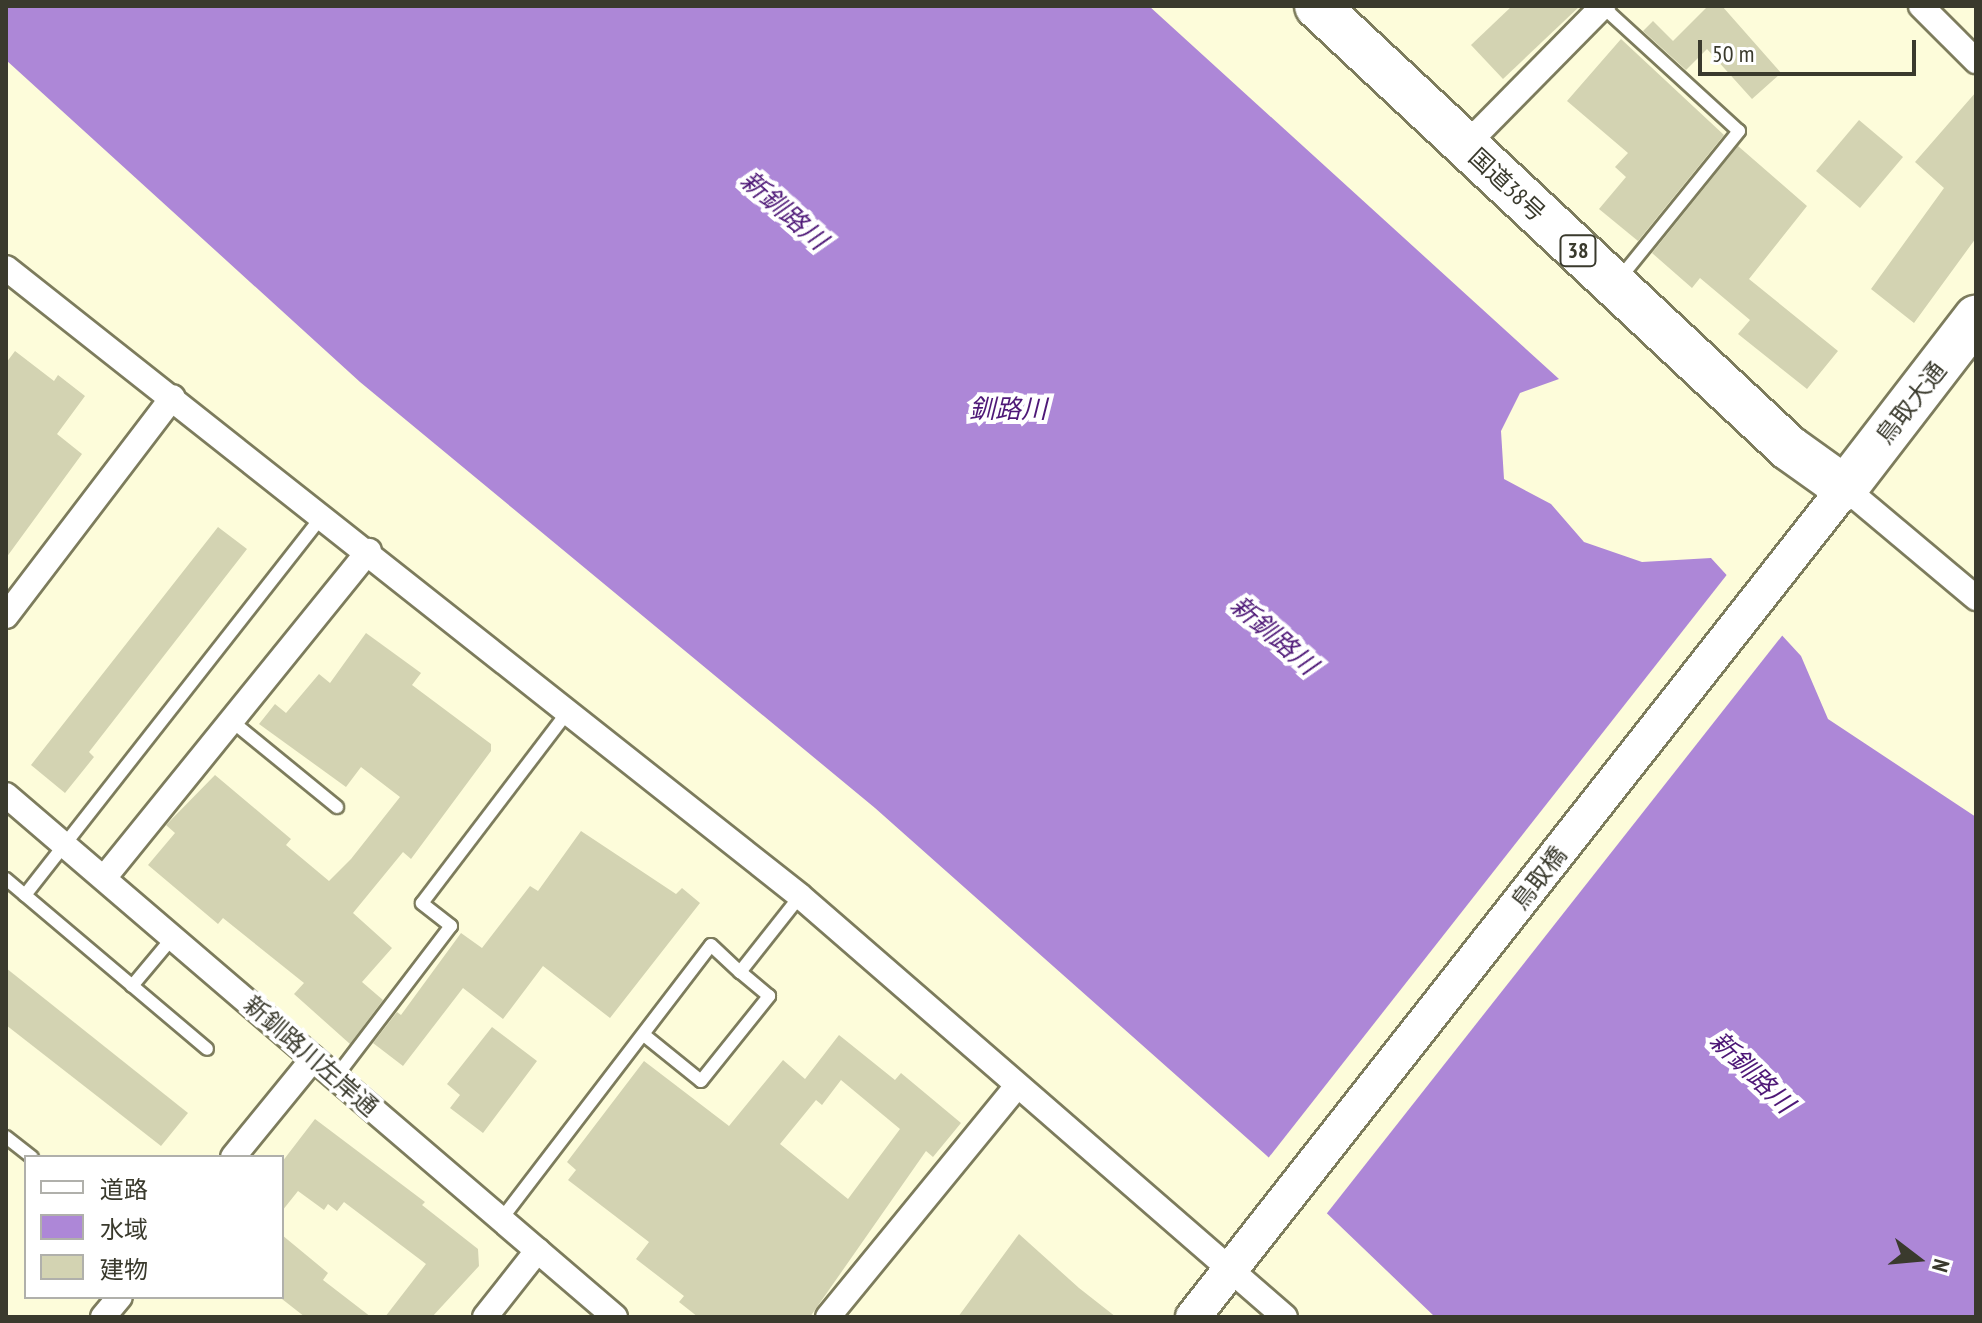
<!DOCTYPE html>
<html>
<head>
<meta charset="utf-8">
<style>
	body { margin:0 }
	#map { position:relative; width:1982px; height:1323px; overflow:hidden; background:#fdfcda; font-family:"PT Sans Narrow","Noto Sans JP",sans-serif }
	div>[style] { position:absolute }
	[style*='--x'] { left:calc(var(--x)*1px); top:calc(var(--y)*1px); width:calc(var(--w)*1px); rotate:calc(var(--a)*1deg) }
	.water>* { inset:0; background:#ad87d7 }
	.pier>* { inset:0; background:#fdfcda }
	.building>* { inset:0; background:#d3d3b2 }
	.roads { filter:drop-shadow(2px 0 #7d7c5d) drop-shadow(-2px 0 #7d7c5d) drop-shadow(0 2px #7d7c5d) drop-shadow(0 -2px #7d7c5d) }
	.lane>* { height:12px; margin:-6px; padding:0 6px; transform-origin:6px; border-radius:6px; background:#fff }
	.street>* { height:24px; margin:-12px; padding:0 12px; transform-origin:12px; border-radius:12px; background:#fff }
	.secondary>* { height:34px; margin:-17px; padding:0 17px; transform-origin:17px; border-radius:17px; background:#fff }
	.highway>* { height:44px; margin:-22px; padding:0 22px; transform-origin:22px; border-radius:22px; background:#fff }
	span { translate:-50% -50%; white-space:nowrap; text-align:center; line-height:1.15; -webkit-text-stroke:8px #fff; paint-order:stroke }
	.shield-label span { padding:2px 6px; background:#fff; border:2px solid; border-radius:6px; -webkit-text-stroke-width:0 }
	.shield-label { font-size:22px; color:#3a3a2d; font-weight:700 }
	.street-label { font-size:24px; color:#3a3a2d }
	.water-label { font-size:26px; color:#4e1877; font-style:italic }
	.frame { position:absolute; inset:0; border:8px solid #3a3a2d; pointer-events:none }
	.legend { position:absolute; left:24px; top:1155px; width:260px; height:144px; box-sizing:border-box; background:#fff; border:2px solid #b0b0ab; margin:0; padding:10px 14px; list-style:none; font-size:24px; color:#3a3a2d }
	.legend li { display:flex; align-items:center; gap:16px; height:40px }
	.legend b { width:40px; border:2px solid #b0b0ab }
	.north { position:absolute; left:1878px; top:1219px; width:80px; height:80px; -webkit-text-stroke:6px #fff; paint-order:stroke; rotate:106deg; font-size:22px; font-weight:700; line-height:32px; text-align:center; color:#3a3a2d }
	.north::after { content:''; display:block; margin:auto; width:28px; height:36px; background:#3a3a2d; clip-path:polygon(50% 0,100% 100%,50% 72%,0 100%) }
	.scale { position:absolute; left:1698px; top:40px; width:218px; height:36px; box-sizing:border-box; border:4px solid #3a3a2d; border-top:0; padding-left:10px; font-size:24px; line-height:28px; white-space:nowrap; color:#3a3a2d; -webkit-text-stroke:6px #fff; paint-order:stroke }
</style>
</head>
<body>
<div id="map">
	<div class="water">
		<div style="clip-path:polygon(6px 6px,1149px 6px,1559px 379px,1520px 393px,1501px 431px,1504px 479px,1551px 504px,1584px 542px,1642px 562px,1711px 558px,1801px 656px,1828px 719px,1976px 817px,1976px 1317px,1435px 1317px,1266px 1155px,875px 808px,360px 382px,6px 60px)"></div>
	</div>
	<div class="pier">
		<div style="clip-path:polygon(1729px 572px,1785px 632px,1324px 1217px,1266px 1161px)"></div>
	</div>
	<div class="building">
		<div style="clip-path:polygon(1512px 6px,1580px 6px,1503px 79px,1471px 45px)"></div>
		<div style="clip-path:polygon(1708px 6px,1722px 6px,1781px 73px,1752px 99px,1707px 49px,1686px 70px,1643px 31px,1653px 21px,1673px 41px)"></div>
		<div style="clip-path:polygon(1621px 39px,1724px 135px,1638px 241px,1599px 209px,1626px 177px,1615px 167px,1628px 153px,1567px 101px)"></div>
		<div style="clip-path:polygon(1976px 92px,1976px 238px,1914px 323px,1871px 289px,1944px 188px,1915px 162px)"></div>
		<div style="clip-path:polygon(1859px 120px,1903px 157px,1860px 208px,1816px 171px)"></div>
		<div style="clip-path:polygon(1738px 146px,1807px 206px,1749px 279px,1838px 351px,1807px 389px,1738px 334px,1750px 320px,1700px 278px,1692px 288px,1652px 253px)"></div>
		<div style="clip-path:polygon(15px 351px,54px 381px,58px 375px,85px 396px,57px 434px,82px 454px,6px 558px,6px 363px)"></div>
		<div style="clip-path:polygon(218px 527px,247px 549px,89px 752px,94px 757px,65px 793px,31px 765px)"></div>
		<div style="clip-path:polygon(366px 633px,421px 673px,412px 685px,491px 744px,491px 751px,411px 859px,403px 852px,353px 913px,392px 948px,362px 982px,383px 1000px,350px 1044px,294px 994px,304px 983px,223px 918px,218px 924px,148px 865px,175px 833px,166px 825px,215px 775px,291px 839px,286px 845px,329px 881px,351px 859px,400px 797px,361px 767px,346px 787px,259px 724px,275px 704px,286px 713px,319px 674px,330px 683px)"></div>
		<div style="clip-path:polygon(581px 831px,676px 894px,682px 888px,700px 903px,610px 1018px,543px 966px,503px 1019px,463px 988px,403px 1066px,373px 1043px,397px 1012px,401px 1015px,461px 933px,482px 948px,530px 886px,538px 891px)"></div>
		<div style="clip-path:polygon(6px 968px,188px 1113px,161px 1146px,6px 1025px)"></div>
		<div style="clip-path:polygon(492px 1027px,537px 1061px,483px 1133px,450px 1108px,460px 1095px,447px 1084px)"></div>
		<div style="clip-path:polygon(evenodd,839px 1035px,895px 1080px,901px 1073px,961px 1123px,933px 1157px,926px 1151px,810px 1317px,698px 1317px,679px 1302px,684px 1296px,636px 1259px,649px 1242px,568px 1180px,576px 1170px,567px 1162px,644px 1061px,729px 1126px,783px 1060px,805px 1079px,839px 1035px,841px 1080px,900px 1129px,848px 1199px,780px 1144px,816px 1100px,822px 1105px,841px 1080px)"></div>
		<div style="clip-path:polygon(315px 1119px,425px 1202px,422px 1205px,478px 1249px,479px 1266px,432px 1317px,385px 1317px,426px 1264px,344px 1202px,337px 1211px,328px 1204px,324px 1210px,298px 1191px,282px 1211px,282px 1162px)"></div>
		<div style="clip-path:polygon(1019px 1234px,1079px 1288px,1116px 1317px,958px 1317px)"></div>
		<div style="clip-path:polygon(282px 1235px,328px 1273px,323px 1280px,371px 1317px,305px 1317px,282px 1299px)"></div>
	</div>
	<div class="roads">
		<div class="lane">
			<div style="--x:1603;--y:7;--w:184;--a:42.4"></div>
			<div style="--x:1739;--y:131;--w:189;--a:129"></div>
			<div style="--x:234;--y:723;--w:133;--a:39.2"></div>
			<div style="--x:6;--y:879;--w:263;--a:40.2"></div>
			<div style="--x:25;--y:895;--w:483;--a:-51.9"></div>
			<div style="--x:132;--y:986;--w:65;--a:-50"></div>
			<div style="--x:644;--y:1035;--w:73;--a:38.9"></div>
			<div style="--x:701;--y:1081;--w:109;--a:-51.3"></div>
			<div style="--x:769;--y:996;--w:38;--a:-140"></div>
			<div style="--x:335;--y:1078;--w:191;--a:-52.7"></div>
			<div style="--x:451;--y:926;--w:37;--a:-142"></div>
			<div style="--x:422;--y:903;--w:244;--a:-52.7"></div>
			<div style="--x:6;--y:1137;--w:33;--a:38"></div>
			<div style="--x:503;--y:1217;--w:342;--a:-52.6"></div>
			<div style="--x:711;--y:945;--w:40;--a:43"></div>
			<div style="--x:740;--y:972;--w:97;--a:-51.7"></div>
		</div>
		<div class="street">
			<div style="--x:1921;--y:6;--w:78;--a:45"></div>
			<div style="--x:1465;--y:146;--w:197;--a:-45.4"></div>
			<div style="--x:6;--y:268;--w:1012;--a:38.34"></div>
			<div style="--x:800;--y:896;--w:642;--a:40.96"></div>
			<div style="--x:1845;--y:488;--w:171;--a:40"></div>
			<div style="--x:6;--y:616;--w:275;--a:-52.7"></div>
			<div style="--x:6;--y:795;--w:802;--a:40.6"></div>
			<div style="--x:104;--y:878;--w:421;--a:-51"></div>
			<div style="--x:233;--y:1157;--w:127;--a:-50.8"></div>
			<div style="--x:103;--y:1317;--w:26;--a:-50"></div>
			<div style="--x:485;--y:1317;--w:85;--a:-51.7"></div>
			<div style="--x:828;--y:1317;--w:297;--a:-50.7"></div>
		</div>
		<div class="secondary">
			<div style="--x:1193;--y:1317;--w:1055;--a:-51.82"></div>
		</div>
		<div class="highway">
			<div style="--x:1317;--y:6;--w:647;--a:43.12"></div>
			<div style="--x:1789;--y:448;--w:69;--a:35.5"></div>
			<div style="--x:1845;--y:488;--w:215;--a:-52.4"></div>
		</div>
	</div>
	<div class="shield-label">
		<span style="left:1578px;top:251px">38</span>
	</div>
	<div class="street-label">
		<span style="left:1507px;top:185px;rotate:43deg">国道38号</span>
		<span style="left:1911px;top:403px;rotate:-52deg">鳥取大通</span>
		<span style="left:1539px;top:878px;rotate:-52deg">鳥取橋</span>
		<span style="left:311px;top:1056px;rotate:41deg">新釧路川左岸通</span>
	</div>
	<div class="water-label">
		<span style="left:784px;top:210px;rotate:41deg">新釧路川</span>
		<span style="left:1008px;top:409px">釧路川</span>
		<span style="left:1274px;top:635px;rotate:41deg">新釧路川</span>
		<span style="left:1752px;top:1072px;rotate:44deg">新釧路川</span>
	</div>
	<div class="frame"></div>
	<ul class="legend">
	<li><b style="height:10px;background:#fff"></b>道路</li>
	<li><b style="height:22px;background:#ad87d7"></b>水域</li>
	<li><b style="height:22px;background:#d3d3b2"></b>建物</li>
	</ul>
	<div class="north">N</div>
	<div class="scale">50 m</div>
</div>
</body>
</html>
